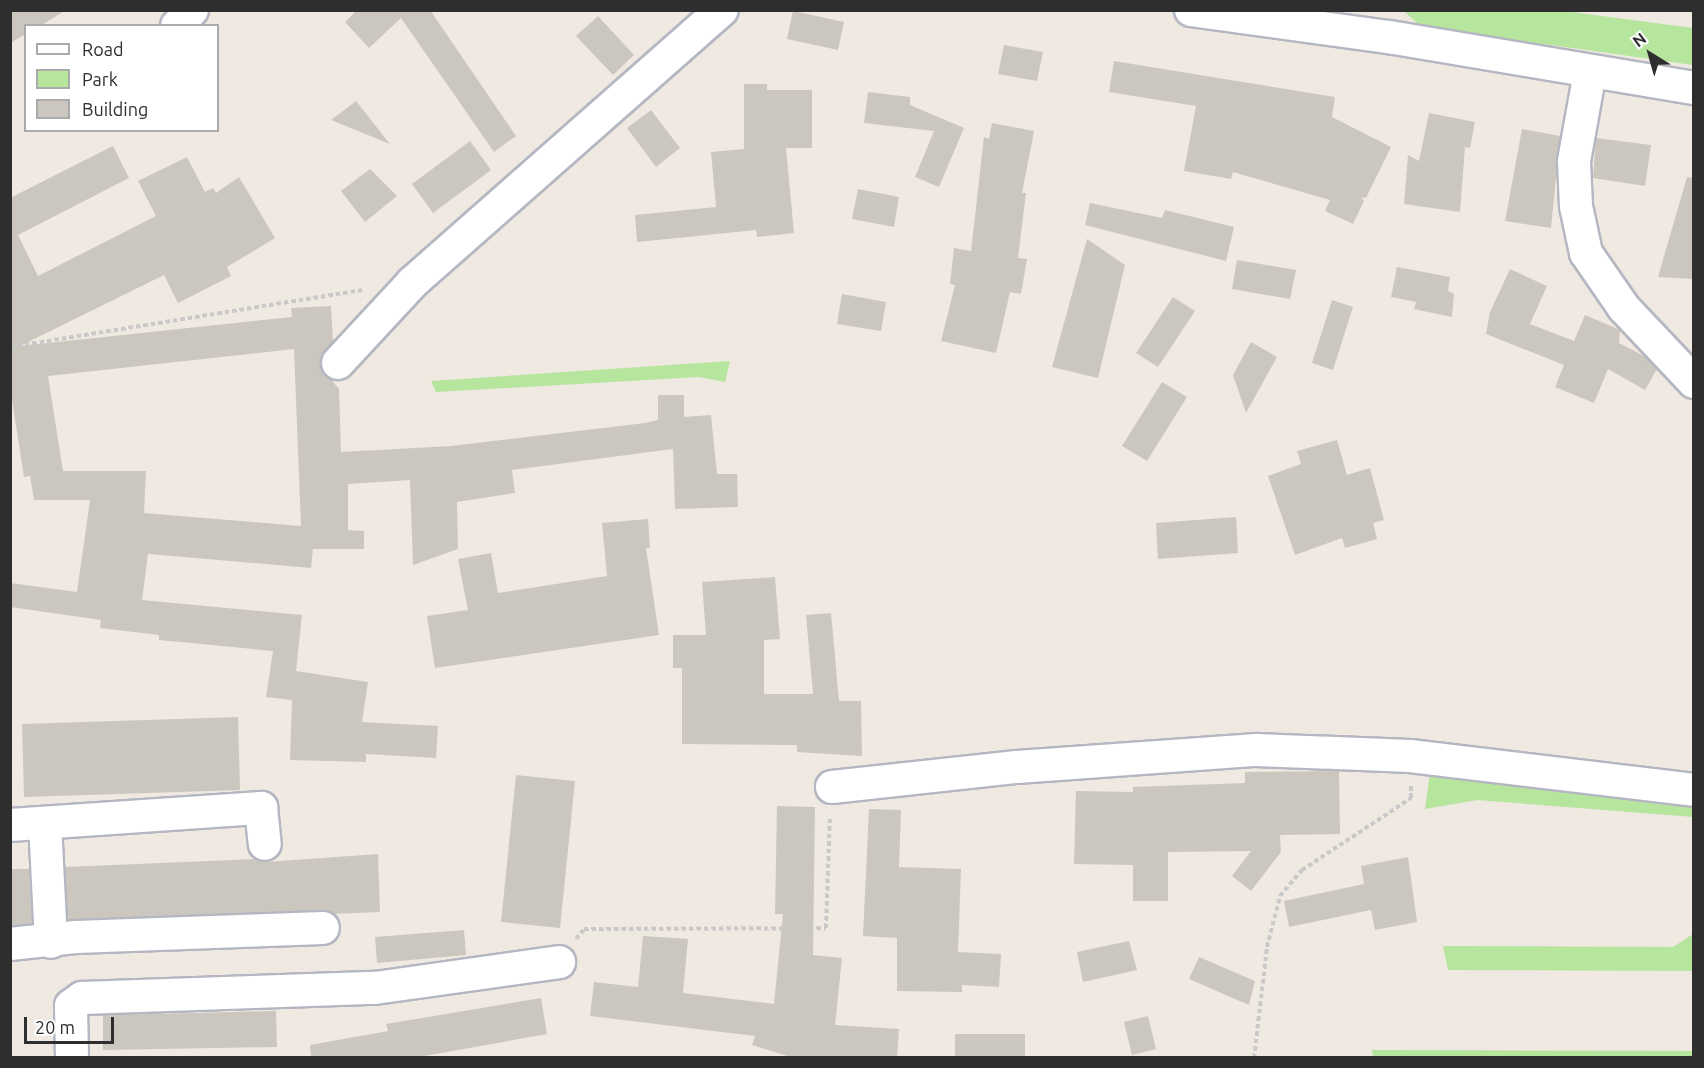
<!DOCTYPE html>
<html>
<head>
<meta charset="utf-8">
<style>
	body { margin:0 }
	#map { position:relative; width:1704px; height:1068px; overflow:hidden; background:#efe9e1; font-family:Ubuntu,sans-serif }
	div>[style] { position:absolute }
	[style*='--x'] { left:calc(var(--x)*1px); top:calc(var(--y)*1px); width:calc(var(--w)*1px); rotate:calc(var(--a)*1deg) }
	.green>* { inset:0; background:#b6e59e }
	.building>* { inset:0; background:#cbc7bf }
	.path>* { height:4px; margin-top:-2px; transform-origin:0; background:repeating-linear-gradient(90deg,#c9c9c9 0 4.5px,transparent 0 7.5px) }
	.roads { filter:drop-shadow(2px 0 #b4b7c1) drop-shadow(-2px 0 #b4b7c1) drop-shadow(0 2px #b4b7c1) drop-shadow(0 -2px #b4b7c1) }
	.minor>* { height:32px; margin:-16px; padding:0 16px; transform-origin:16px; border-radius:16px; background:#fff }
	span { translate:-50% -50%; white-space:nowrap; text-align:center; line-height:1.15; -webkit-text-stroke:6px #fff; paint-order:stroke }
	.frame { position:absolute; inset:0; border:12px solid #2e2e2e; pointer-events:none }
	.legend { position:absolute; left:24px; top:24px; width:195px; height:108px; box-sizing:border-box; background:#fff; border:2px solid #ababab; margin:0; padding:8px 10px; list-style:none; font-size:18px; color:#2e2e2e }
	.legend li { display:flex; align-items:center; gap:12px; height:30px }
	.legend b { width:30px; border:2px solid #ababab }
	.north { position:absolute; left:1620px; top:24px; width:60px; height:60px; -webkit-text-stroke:4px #fff; paint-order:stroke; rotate:323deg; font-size:16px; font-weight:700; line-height:24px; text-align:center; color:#2e2e2e }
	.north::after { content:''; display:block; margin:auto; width:21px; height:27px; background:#2e2e2e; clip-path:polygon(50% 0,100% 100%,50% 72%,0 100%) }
	.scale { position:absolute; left:24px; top:1017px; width:90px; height:27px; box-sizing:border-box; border:3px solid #2e2e2e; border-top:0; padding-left:8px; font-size:18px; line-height:21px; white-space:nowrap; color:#2e2e2e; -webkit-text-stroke:4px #fff; paint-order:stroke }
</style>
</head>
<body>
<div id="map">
	<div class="green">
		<div style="clip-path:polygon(1564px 11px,1693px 28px,1693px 65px,1429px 28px,1418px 24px,1404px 11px)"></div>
		<div style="clip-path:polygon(730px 361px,725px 382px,699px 377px,436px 392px,431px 381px)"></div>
		<div style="clip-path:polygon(1430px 773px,1693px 802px,1694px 817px,1477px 800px,1425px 809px)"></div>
		<div style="clip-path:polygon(1693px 934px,1693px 971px,1448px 970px,1443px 946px,1673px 947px)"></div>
		<div style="clip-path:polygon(1372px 1050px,1693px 1051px,1694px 1057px,1373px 1058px)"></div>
	</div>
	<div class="building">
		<div style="clip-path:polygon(10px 10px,66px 10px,40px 26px,26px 26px,26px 34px,10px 43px)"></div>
		<div style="clip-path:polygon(357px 10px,430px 10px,516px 136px,494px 152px,401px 18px,369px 48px,345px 22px)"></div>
		<div style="clip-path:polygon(793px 11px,844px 22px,838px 50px,787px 39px)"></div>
		<div style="clip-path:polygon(598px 16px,634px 55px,613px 75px,576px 36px)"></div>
		<div style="clip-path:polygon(1004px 45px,1043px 52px,1037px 81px,998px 74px)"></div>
		<div style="clip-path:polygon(1114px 61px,1335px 97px,1332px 117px,1391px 147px,1366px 198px,1361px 197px,1364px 201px,1353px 224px,1325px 211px,1330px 200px,1233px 172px,1231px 179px,1184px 171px,1196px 106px,1109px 92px)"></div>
		<div style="clip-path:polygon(744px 84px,767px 84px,767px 90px,812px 90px,812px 148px,786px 148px,794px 233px,757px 237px,756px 230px,637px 242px,635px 215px,716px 207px,711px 152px,744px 149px)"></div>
		<div style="clip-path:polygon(868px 92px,910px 97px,910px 105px,964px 128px,939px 187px,915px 177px,934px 131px,864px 123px)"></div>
		<div style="clip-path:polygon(356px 101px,390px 144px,331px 120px)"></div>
		<div style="clip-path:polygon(651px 110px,680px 148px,656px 167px,627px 128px)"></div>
		<div style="clip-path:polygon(1429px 113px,1475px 122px,1470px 148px,1465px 147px,1460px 212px,1404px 204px,1408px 155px,1419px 161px)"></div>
		<div style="clip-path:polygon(992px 123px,1034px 131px,1022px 193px,1026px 193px,1018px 258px,1027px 259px,1021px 294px,1010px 292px,996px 353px,941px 341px,955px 285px,950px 284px,954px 248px,971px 251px,984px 137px,989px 139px)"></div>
		<div style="clip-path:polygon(1522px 129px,1560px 136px,1551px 228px,1505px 221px)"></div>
		<div style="clip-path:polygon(1596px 138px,1651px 145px,1645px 186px,1593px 178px)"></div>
		<div style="clip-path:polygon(470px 141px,491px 170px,433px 213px,412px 184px)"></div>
		<div style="clip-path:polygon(evenodd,113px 146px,129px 178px,18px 235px,38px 276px,156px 216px,138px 181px,187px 157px,205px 192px,213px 188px,216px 193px,239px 177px,275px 238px,227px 267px,231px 276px,178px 303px,164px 275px,20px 346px,292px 317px,291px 308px,331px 306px,333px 342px,321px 358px,321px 368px,339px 389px,341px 452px,451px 446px,645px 423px,658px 420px,658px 395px,684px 395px,684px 417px,711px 415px,717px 474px,737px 474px,738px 507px,675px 509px,673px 449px,512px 470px,515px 493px,457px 502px,458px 549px,413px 565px,410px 480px,348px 484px,348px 530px,364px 531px,364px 549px,313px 549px,311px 568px,148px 554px,142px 600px,302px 615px,296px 671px,368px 682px,362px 722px,438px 726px,436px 758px,366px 754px,366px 762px,290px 760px,292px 700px,266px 697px,273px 651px,159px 640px,159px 635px,100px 628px,101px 620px,10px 607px,10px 583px,77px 592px,90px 500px,34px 500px,30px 476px,24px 477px,10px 387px,10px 198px,113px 146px,294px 349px,301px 526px,144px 513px,146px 471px,63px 471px,48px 376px,294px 349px)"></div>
		<div style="clip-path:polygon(370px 169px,397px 196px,365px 222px,341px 191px)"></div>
		<div style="clip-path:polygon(1687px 177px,1694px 178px,1692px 279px,1658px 277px)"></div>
		<div style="clip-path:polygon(858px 189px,899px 197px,894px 227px,852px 219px)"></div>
		<div style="clip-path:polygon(1090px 203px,1162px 218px,1165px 210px,1234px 227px,1226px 261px,1085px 225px)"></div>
		<div style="clip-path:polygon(1087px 239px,1125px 265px,1098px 378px,1052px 367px)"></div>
		<div style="clip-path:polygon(1237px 260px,1296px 270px,1290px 299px,1232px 289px)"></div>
		<div style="clip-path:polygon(1397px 267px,1450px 277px,1448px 291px,1454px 294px,1452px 317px,1414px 309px,1416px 302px,1391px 297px)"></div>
		<div style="clip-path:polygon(1510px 269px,1547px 286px,1530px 324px,1574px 341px,1585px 315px,1620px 330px,1619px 343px,1644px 356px,1657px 369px,1645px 390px,1608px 369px,1594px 403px,1555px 387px,1564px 365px,1486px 334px,1490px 312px)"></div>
		<div style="clip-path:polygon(842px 294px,886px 302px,881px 331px,837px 324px)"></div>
		<div style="clip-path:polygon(1173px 297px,1195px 311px,1158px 367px,1136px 353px)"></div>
		<div style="clip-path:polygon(1332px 300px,1353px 307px,1333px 370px,1312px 363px)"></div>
		<div style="clip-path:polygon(1251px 342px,1277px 357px,1246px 413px,1233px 375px)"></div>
		<div style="clip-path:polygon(1162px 382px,1187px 397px,1147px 461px,1122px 446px)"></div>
		<div style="clip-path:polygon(1337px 440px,1347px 475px,1370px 468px,1384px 520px,1373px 523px,1377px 539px,1345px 548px,1342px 538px,1295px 555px,1268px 476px,1301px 464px,1297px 451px)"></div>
		<div style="clip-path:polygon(1236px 517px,1238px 553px,1158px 559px,1156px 523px)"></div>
		<div style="clip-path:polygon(648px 519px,650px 548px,646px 548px,659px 635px,435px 668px,427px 616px,468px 610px,458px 559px,491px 553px,498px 593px,607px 576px,602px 523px)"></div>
		<div style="clip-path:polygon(775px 577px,780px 639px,764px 640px,764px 694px,813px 694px,806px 615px,831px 613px,839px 701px,861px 701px,862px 756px,797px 752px,797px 745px,682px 744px,682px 668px,673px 668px,673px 635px,706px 635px,702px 582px)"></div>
		<div style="clip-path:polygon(238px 717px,240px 790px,24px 797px,22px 724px)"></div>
		<div style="clip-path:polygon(1339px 771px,1340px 834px,1280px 835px,1281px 852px,1251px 891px,1232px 876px,1251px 851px,1168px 852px,1168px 901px,1133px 901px,1133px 865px,1074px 864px,1076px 791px,1133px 792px,1133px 787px,1245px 783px,1245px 772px)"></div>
		<div style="clip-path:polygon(516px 775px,575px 781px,560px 928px,501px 922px)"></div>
		<div style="clip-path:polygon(777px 806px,815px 807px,813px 955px,842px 958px,835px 1025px,899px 1029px,897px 1058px,794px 1058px,752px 1045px,755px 1036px,590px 1016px,594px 982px,638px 987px,643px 936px,688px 939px,683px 993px,774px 1004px,783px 914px,775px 914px)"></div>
		<div style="clip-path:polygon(869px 809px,901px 810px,899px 867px,961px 869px,958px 952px,1001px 954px,999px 987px,962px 985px,962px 992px,897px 991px,897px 938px,863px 936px)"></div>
		<div style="clip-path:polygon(378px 854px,380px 912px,333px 914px,322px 910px,68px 920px,65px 867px,256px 859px,266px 862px)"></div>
		<div style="clip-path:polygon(1408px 857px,1417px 922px,1375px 930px,1371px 910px,1289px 927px,1284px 901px,1364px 884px,1361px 866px)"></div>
		<div style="clip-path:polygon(10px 869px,29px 869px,32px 924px,10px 926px)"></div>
		<div style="clip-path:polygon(464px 930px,466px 955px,377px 963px,375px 937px)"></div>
		<div style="clip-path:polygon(1129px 941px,1137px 970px,1083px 982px,1077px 952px)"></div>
		<div style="clip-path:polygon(1199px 957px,1255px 981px,1249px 1005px,1189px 979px)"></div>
		<div style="clip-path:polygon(541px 998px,547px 1034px,413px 1058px,311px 1058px,310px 1045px,388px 1031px,386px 1024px)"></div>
		<div style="clip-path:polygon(276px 1011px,277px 1047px,103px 1050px,103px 1015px)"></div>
		<div style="clip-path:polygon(1148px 1016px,1156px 1049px,1132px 1055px,1124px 1022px)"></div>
		<div style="clip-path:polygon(955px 1034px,1025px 1034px,1025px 1058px,955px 1058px)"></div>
	</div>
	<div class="path">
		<div style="--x:10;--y:347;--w:357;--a:-9.2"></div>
		<div style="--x:576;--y:939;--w:13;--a:-51"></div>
		<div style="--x:584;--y:929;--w:242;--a:-0.2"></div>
		<div style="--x:826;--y:928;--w:112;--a:-88"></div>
		<div style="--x:1254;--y:1058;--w:112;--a:-83.3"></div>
		<div style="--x:1267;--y:947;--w:53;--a:-75.7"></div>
		<div style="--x:1280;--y:896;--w:34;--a:-50"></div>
		<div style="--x:1302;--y:870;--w:131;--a:-33.4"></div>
		<div style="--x:1411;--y:798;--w:12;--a:-90"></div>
	</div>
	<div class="roads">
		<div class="minor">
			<div style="--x:1191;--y:10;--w:200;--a:7.8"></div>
			<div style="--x:1389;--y:37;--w:309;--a:9.5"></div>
			<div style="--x:177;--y:26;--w:22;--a:-47"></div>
			<div style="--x:1590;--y:72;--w:90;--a:100.2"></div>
			<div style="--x:1574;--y:161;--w:45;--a:87.5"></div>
			<div style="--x:1576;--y:206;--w:48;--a:78"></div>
			<div style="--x:1586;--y:253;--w:67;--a:55.4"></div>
			<div style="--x:1624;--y:308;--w:102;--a:46.6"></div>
			<div style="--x:338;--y:363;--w:109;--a:-47.2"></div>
			<div style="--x:412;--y:283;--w:413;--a:-41.4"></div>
			<div style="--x:832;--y:787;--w:186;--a:-6.2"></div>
			<div style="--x:1017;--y:767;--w:240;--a:-4.1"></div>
			<div style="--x:1256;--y:750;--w:154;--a:2.2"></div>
			<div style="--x:1410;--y:756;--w:286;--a:6.8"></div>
			<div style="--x:45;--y:823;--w:119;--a:87.1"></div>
			<div style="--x:10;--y:825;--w:252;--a:-3.9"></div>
			<div style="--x:261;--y:808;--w:36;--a:84"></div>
			<div style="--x:10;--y:944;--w:66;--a:-6.1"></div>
			<div style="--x:76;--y:937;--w:247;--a:-2.1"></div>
			<div style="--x:72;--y:1058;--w:52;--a:-91.1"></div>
			<div style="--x:71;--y:1006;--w:14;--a:-36"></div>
			<div style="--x:82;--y:998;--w:293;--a:-2"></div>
			<div style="--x:375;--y:988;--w:186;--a:-8"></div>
		</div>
	</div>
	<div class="frame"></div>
	<ul class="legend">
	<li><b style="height:8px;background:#fff"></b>Road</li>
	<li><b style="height:16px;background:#b6e59e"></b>Park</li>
	<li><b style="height:16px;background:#cbc7bf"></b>Building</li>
	</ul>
	<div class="north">N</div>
	<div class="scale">20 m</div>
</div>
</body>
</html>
